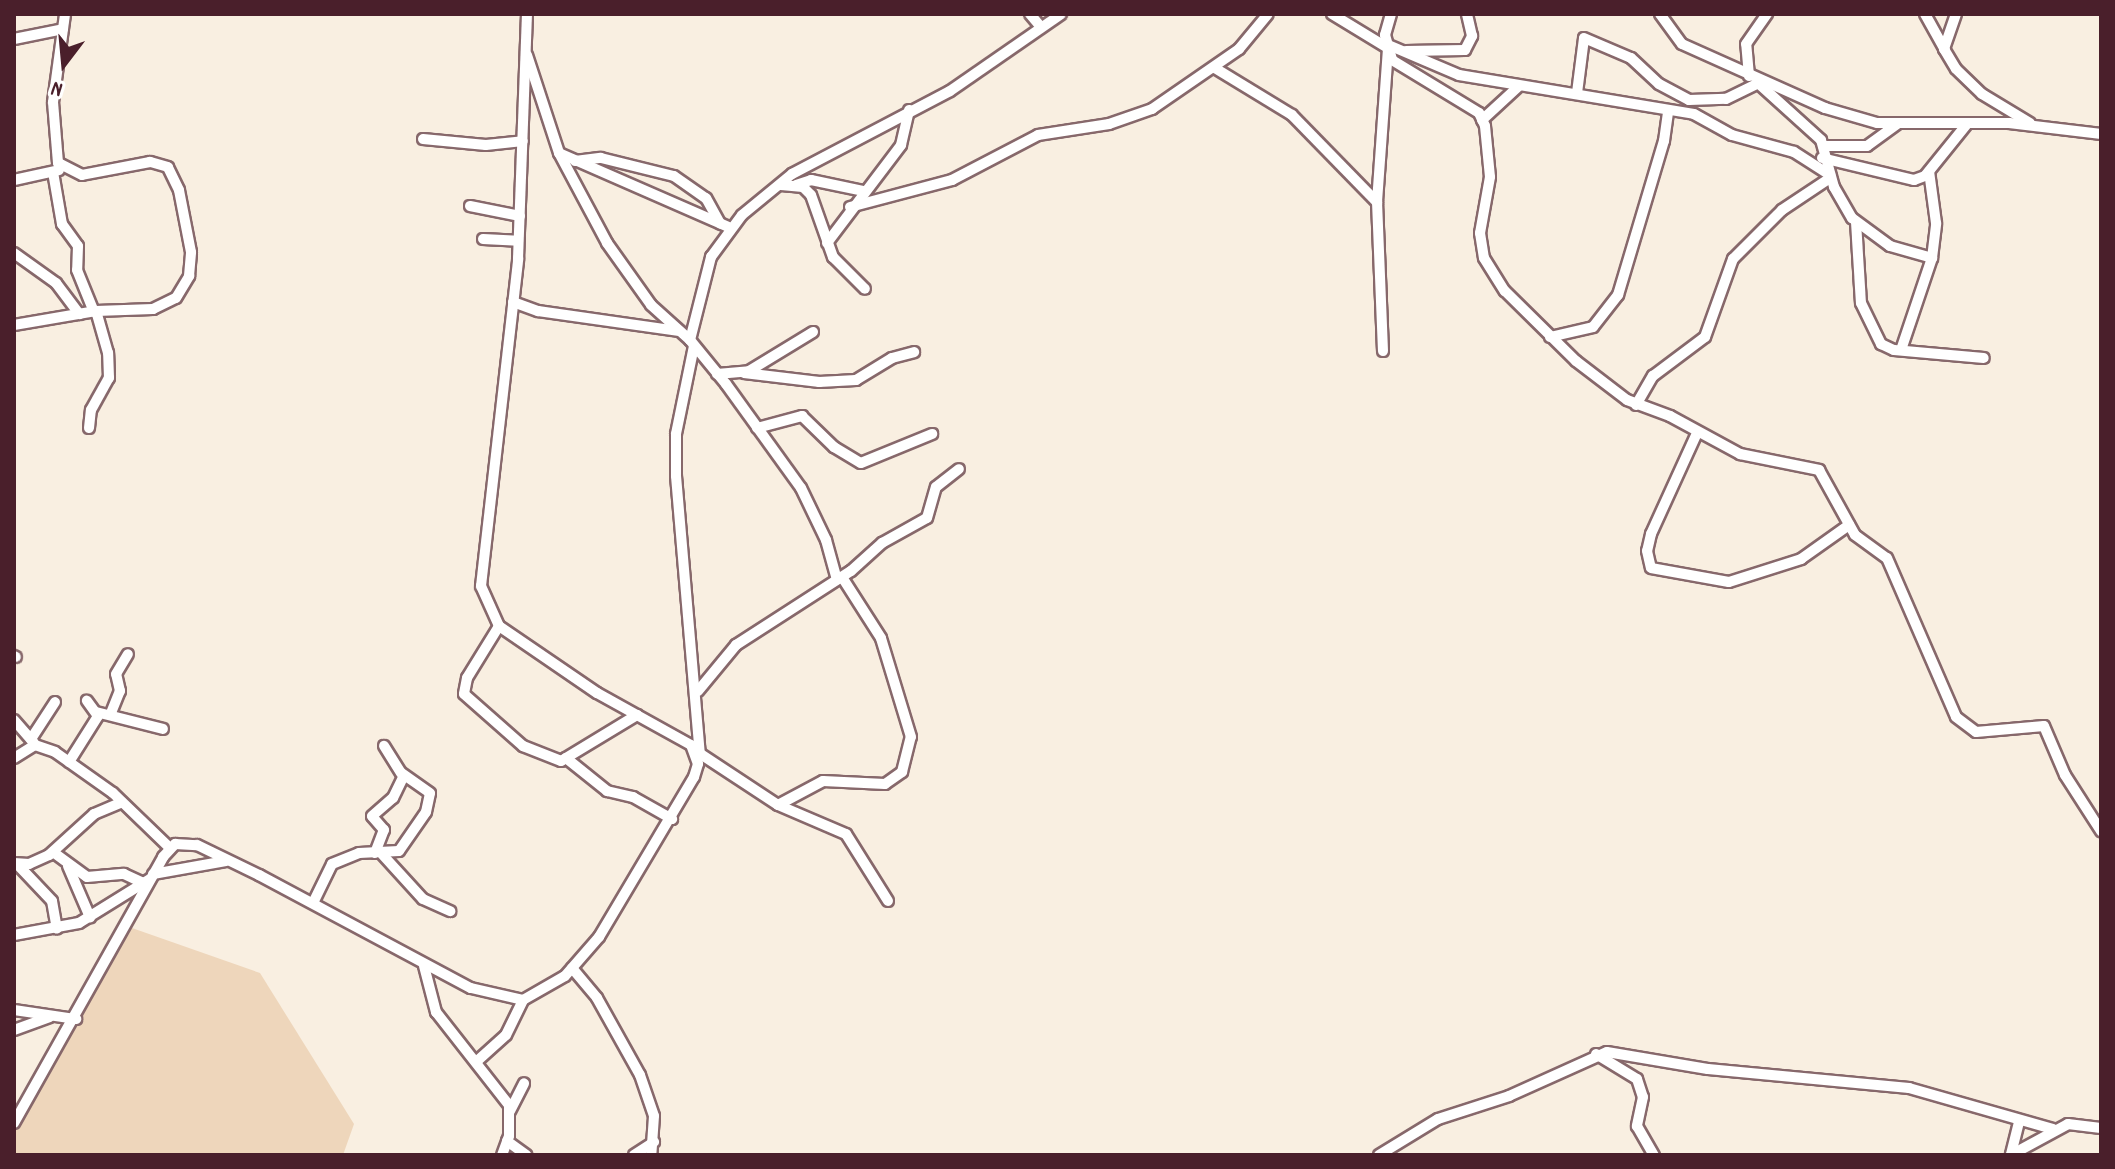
<!DOCTYPE html>
<html>
<head>
<meta charset="utf-8">
<style>
	body { margin:0 }
	#map { position:relative; width:2115px; height:1169px; overflow:hidden; background:#f9efe1; font-family:Dekko,sans-serif }
	div>[style] { position:absolute }
	[style*='--x'] { left:calc(var(--x)*1px); top:calc(var(--y)*1px); width:calc(var(--w)*1px); rotate:calc(var(--a)*1deg) }
	.built>* { inset:0; background:#eed6bb }
	.roads { filter:drop-shadow(2px 0 #87686b) drop-shadow(-2px 0 #87686b) drop-shadow(0 2px #87686b) drop-shadow(0 -2px #87686b) }
	.street>* { height:10px; margin:-5px; padding:0 5px; transform-origin:5px; border-radius:5px; background:#fff }
	span { translate:-50% -50%; white-space:nowrap; text-align:center; line-height:1.15; -webkit-text-stroke:8px #fff; paint-order:stroke }
	.frame { position:absolute; inset:0; border:16px solid #4a1f2b; pointer-events:none }
	.north { position:absolute; left:24px; top:24px; width:80px; height:80px; -webkit-text-stroke:6px #fff; paint-order:stroke; rotate:196deg; font-size:22px; font-weight:700; line-height:32px; text-align:center; color:#4a1f2b }
	.north::after { content:''; display:block; margin:auto; width:28px; height:36px; background:#4a1f2b; clip-path:polygon(50% 0,100% 100%,50% 72%,0 100%) }
</style>
</head>
<body>
<div id="map">
	<div class="built">
		<div style="clip-path:polygon(132px 928px,260px 973px,354px 1124px,343px 1155px,14px 1155px,14px 1123px)"></div>
	</div>
	<div class="roads">
		<div class="street">
			<div style="--x:1030;--y:14;--w:16;--a:50"></div>
			<div style="--x:1332;--y:14;--w:63;--a:31.4"></div>
			<div style="--x:1391;--y:14;--w:22;--a:106"></div>
			<div style="--x:1385;--y:35;--w:26;--a:74"></div>
			<div style="--x:1392;--y:60;--w:102;--a:31.3"></div>
			<div style="--x:1479;--y:113;--w:14;--a:65"></div>
			<div style="--x:1485;--y:126;--w:51;--a:84.4"></div>
			<div style="--x:1490;--y:177;--w:57;--a:100.1"></div>
			<div style="--x:1480;--y:233;--w:25;--a:81"></div>
			<div style="--x:1484;--y:258;--w:39;--a:58"></div>
			<div style="--x:1505;--y:291;--w:100;--a:44.6"></div>
			<div style="--x:1576;--y:361;--w:64;--a:37.4"></div>
			<div style="--x:1627;--y:400;--w:46;--a:20.4"></div>
			<div style="--x:1670;--y:416;--w:80;--a:28.5"></div>
			<div style="--x:1740;--y:454;--w:81;--a:11.4"></div>
			<div style="--x:1819;--y:470;--w:74;--a:61"></div>
			<div style="--x:1855;--y:535;--w:39;--a:36"></div>
			<div style="--x:1887;--y:558;--w:173;--a:66.5"></div>
			<div style="--x:1956;--y:717;--w:25;--a:37"></div>
			<div style="--x:1976;--y:732;--w:68;--a:-5"></div>
			<div style="--x:2044;--y:726;--w:53;--a:66.8"></div>
			<div style="--x:2065;--y:775;--w:67;--a:57.3"></div>
			<div style="--x:1660;--y:14;--w:37;--a:54"></div>
			<div style="--x:1682;--y:44;--w:157;--a:24.1"></div>
			<div style="--x:1825;--y:108;--w:54;--a:16.1"></div>
			<div style="--x:1877;--y:123;--w:132;--a:0"></div>
			<div style="--x:2009;--y:123;--w:93;--a:6.8"></div>
			<div style="--x:1925;--y:14;--w:41;--a:60.9"></div>
			<div style="--x:1956;--y:14;--w:37;--a:109"></div>
			<div style="--x:1944;--y:49;--w:23;--a:59"></div>
			<div style="--x:1956;--y:69;--w:36;--a:44"></div>
			<div style="--x:1982;--y:94;--w:56;--a:31.1"></div>
			<div style="--x:14;--y:39;--w:50;--a:-11.5"></div>
			<div style="--x:1386;--y:44;--w:79;--a:23"></div>
			<div style="--x:1459;--y:75;--w:238;--a:9.4"></div>
			<div style="--x:1694;--y:114;--w:43;--a:28.9"></div>
			<div style="--x:1732;--y:135;--w:64;--a:15.3"></div>
			<div style="--x:1794;--y:152;--w:43;--a:32.6"></div>
			<div style="--x:1406;--y:51;--w:59;--a:-1"></div>
			<div style="--x:1465;--y:50;--w:16;--a:-63"></div>
			<div style="--x:1472;--y:36;--w:23;--a:-103"></div>
			<div style="--x:527;--y:55;--w:103;--a:71.9"></div>
			<div style="--x:559;--y:153;--w:102;--a:61.9"></div>
			<div style="--x:607;--y:243;--w:76;--a:54.6"></div>
			<div style="--x:651;--y:305;--w:52;--a:41.9"></div>
			<div style="--x:690;--y:340;--w:57;--a:50.7"></div>
			<div style="--x:726;--y:384;--w:128;--a:54.2"></div>
			<div style="--x:801;--y:488;--w:58;--a:64.3"></div>
			<div style="--x:826;--y:540;--w:41;--a:74.6"></div>
			<div style="--x:1215;--y:68;--w:90;--a:31.4"></div>
			<div style="--x:1292;--y:115;--w:122;--a:45.7"></div>
			<div style="--x:1749;--y:76;--w:32;--a:-95"></div>
			<div style="--x:1746;--y:44;--w:37;--a:-55"></div>
			<div style="--x:1758;--y:83;--w:85;--a:42.1"></div>
			<div style="--x:1821;--y:140;--w:49;--a:74.5"></div>
			<div style="--x:1834;--y:187;--w:36;--a:60"></div>
			<div style="--x:1852;--y:218;--w:47;--a:36.4"></div>
			<div style="--x:1890;--y:246;--w:44;--a:15.9"></div>
			<div style="--x:1577;--y:93;--w:55;--a:-82.7"></div>
			<div style="--x:1584;--y:38;--w:51;--a:23.1"></div>
			<div style="--x:1631;--y:58;--w:38;--a:43"></div>
			<div style="--x:1659;--y:84;--w:34;--a:28"></div>
			<div style="--x:1689;--y:100;--w:37;--a:-2"></div>
			<div style="--x:1726;--y:99;--w:41;--a:-25.9"></div>
			<div style="--x:1482;--y:120;--w:50;--a:-42.6"></div>
			<div style="--x:423;--y:139;--w:63;--a:5.4"></div>
			<div style="--x:486;--y:145;--w:37;--a:-6"></div>
			<div style="--x:1823;--y:146;--w:44;--a:0"></div>
			<div style="--x:1867;--y:146;--w:37;--a:-36"></div>
			<div style="--x:559;--y:153;--w:184;--a:23.6"></div>
			<div style="--x:1822;--y:158;--w:95;--a:13.4"></div>
			<div style="--x:1914;--y:180;--w:12;--a:-20"></div>
			<div style="--x:1925;--y:176;--w:67;--a:-51.1"></div>
			<div style="--x:575;--y:161;--w:26;--a:-7"></div>
			<div style="--x:601;--y:158;--w:75;--a:13.9"></div>
			<div style="--x:674;--y:176;--w:39;--a:35"></div>
			<div style="--x:706;--y:198;--w:29;--a:61"></div>
			<div style="--x:53;--y:172;--w:53;--a:80.2"></div>
			<div style="--x:62;--y:224;--w:27;--a:54"></div>
			<div style="--x:78;--y:246;--w:24;--a:92"></div>
			<div style="--x:77;--y:270;--w:45;--a:68"></div>
			<div style="--x:14;--y:180;--w:46;--a:-12.5"></div>
			<div style="--x:781;--y:185;--w:22;--a:5"></div>
			<div style="--x:803;--y:187;--w:11;--a:45"></div>
			<div style="--x:811;--y:195;--w:66;--a:70.5"></div>
			<div style="--x:833;--y:257;--w:45;--a:45"></div>
			<div style="--x:796;--y:185;--w:16;--a:-18"></div>
			<div style="--x:811;--y:180;--w:53;--a:11.9"></div>
			<div style="--x:470;--y:206;--w:51;--a:11.3"></div>
			<div style="--x:850;--y:207;--w:106;--a:-14.8"></div>
			<div style="--x:952;--y:180;--w:97;--a:-27.6"></div>
			<div style="--x:1038;--y:135;--w:72;--a:-8.8"></div>
			<div style="--x:1109;--y:124;--w:46;--a:-19.2"></div>
			<div style="--x:1152;--y:109;--w:106;--a:-34.6"></div>
			<div style="--x:1239;--y:49;--w:45;--a:-50.4"></div>
			<div style="--x:1856;--y:222;--w:81;--a:86.5"></div>
			<div style="--x:1861;--y:303;--w:46;--a:64"></div>
			<div style="--x:1881;--y:344;--w:14;--a:25"></div>
			<div style="--x:1894;--y:350;--w:90;--a:5.1"></div>
			<div style="--x:483;--y:239;--w:35;--a:3"></div>
			<div style="--x:827;--y:243;--w:123;--a:-52.9"></div>
			<div style="--x:901;--y:145;--w:36;--a:-77"></div>
			<div style="--x:14;--y:253;--w:52;--a:35.5"></div>
			<div style="--x:56;--y:283;--w:39;--a:53"></div>
			<div style="--x:513;--y:302;--w:27;--a:20"></div>
			<div style="--x:538;--y:311;--w:141;--a:8.1"></div>
			<div style="--x:14;--y:325;--w:83;--a:-9.7"></div>
			<div style="--x:96;--y:311;--w:57;--a:-2"></div>
			<div style="--x:153;--y:309;--w:25;--a:-26"></div>
			<div style="--x:176;--y:298;--w:26;--a:-59"></div>
			<div style="--x:189;--y:276;--w:24;--a:-85"></div>
			<div style="--x:191;--y:252;--w:63;--a:-101"></div>
			<div style="--x:179;--y:190;--w:25;--a:-116"></div>
			<div style="--x:168;--y:167;--w:19;--a:-164"></div>
			<div style="--x:150;--y:162;--w:69;--a:169.2"></div>
			<div style="--x:82;--y:175;--w:27;--a:-153"></div>
			<div style="--x:58;--y:163;--w:61;--a:-94.7"></div>
			<div style="--x:53;--y:102;--w:89;--a:-82.2"></div>
			<div style="--x:1550;--y:337;--w:44;--a:-13.1"></div>
			<div style="--x:1593;--y:327;--w:41;--a:-52"></div>
			<div style="--x:1618;--y:295;--w:161;--a:-73.4"></div>
			<div style="--x:1664;--y:141;--w:30;--a:-82"></div>
			<div style="--x:690;--y:340;--w:86;--a:-75.8"></div>
			<div style="--x:711;--y:257;--w:52;--a:-53.6"></div>
			<div style="--x:742;--y:215;--w:65;--a:-39.4"></div>
			<div style="--x:792;--y:174;--w:178;--a:-27.7"></div>
			<div style="--x:950;--y:91;--w:135;--a:-34.7"></div>
			<div style="--x:694;--y:346;--w:90;--a:101.6"></div>
			<div style="--x:676;--y:434;--w:42;--a:90"></div>
			<div style="--x:676;--y:476;--w:279;--a:85.1"></div>
			<div style="--x:1901;--y:350;--w:97;--a:-71.4"></div>
			<div style="--x:1932;--y:258;--w:35;--a:-83"></div>
			<div style="--x:1936;--y:223;--w:52;--a:-97.7"></div>
			<div style="--x:1383;--y:351;--w:149;--a:-92.3"></div>
			<div style="--x:1377;--y:202;--w:152;--a:-85.9"></div>
			<div style="--x:744;--y:373;--w:76;--a:6.8"></div>
			<div style="--x:819;--y:382;--w:37;--a:-3"></div>
			<div style="--x:856;--y:380;--w:42;--a:-31.4"></div>
			<div style="--x:892;--y:358;--w:23;--a:-15"></div>
			<div style="--x:717;--y:374;--w:32;--a:-5"></div>
			<div style="--x:749;--y:371;--w:75;--a:-31.4"></div>
			<div style="--x:1636;--y:405;--w:34;--a:-60"></div>
			<div style="--x:1653;--y:376;--w:65;--a:-36.9"></div>
			<div style="--x:1705;--y:337;--w:83;--a:-70.3"></div>
			<div style="--x:1733;--y:259;--w:69;--a:-45"></div>
			<div style="--x:1782;--y:210;--w:58;--a:-33.7"></div>
			<div style="--x:89;--y:428;--w:18;--a:-84"></div>
			<div style="--x:91;--y:410;--w:37;--a:-61"></div>
			<div style="--x:109;--y:378;--w:25;--a:-92"></div>
			<div style="--x:108;--y:353;--w:44;--a:-105.9"></div>
			<div style="--x:757;--y:428;--w:47;--a:-14.9"></div>
			<div style="--x:802;--y:416;--w:45;--a:44.1"></div>
			<div style="--x:834;--y:447;--w:31;--a:31"></div>
			<div style="--x:861;--y:463;--w:77;--a:-22.2"></div>
			<div style="--x:1697;--y:433;--w:111;--a:114.5"></div>
			<div style="--x:1651;--y:534;--w:17;--a:103"></div>
			<div style="--x:1647;--y:551;--w:17;--a:77"></div>
			<div style="--x:1651;--y:568;--w:79;--a:10.2"></div>
			<div style="--x:1729;--y:582;--w:76;--a:-17.7"></div>
			<div style="--x:1801;--y:559;--w:59;--a:-35.3"></div>
			<div style="--x:499;--y:626;--w:61;--a:121.6"></div>
			<div style="--x:467;--y:678;--w:16;--a:101"></div>
			<div style="--x:464;--y:694;--w:79;--a:41.4"></div>
			<div style="--x:523;--y:746;--w:41;--a:21.5"></div>
			<div style="--x:561;--y:761;--w:89;--a:-31.2"></div>
			<div style="--x:14;--y:656;--w:2;--a:27"></div>
			<div style="--x:698;--y:691;--w:60;--a:-50.4"></div>
			<div style="--x:736;--y:645;--w:137;--a:-32.8"></div>
			<div style="--x:851;--y:571;--w:42;--a:-42.1"></div>
			<div style="--x:882;--y:543;--w:51;--a:-29.1"></div>
			<div style="--x:927;--y:518;--w:32;--a:-74"></div>
			<div style="--x:936;--y:487;--w:29;--a:-38"></div>
			<div style="--x:96;--y:712;--w:69;--a:14.2"></div>
			<div style="--x:111;--y:713;--w:24;--a:-68"></div>
			<div style="--x:120;--y:691;--w:17;--a:-103"></div>
			<div style="--x:116;--y:674;--w:23;--a:-59"></div>
			<div style="--x:14;--y:720;--w:30;--a:49"></div>
			<div style="--x:31;--y:739;--w:44;--a:-57"></div>
			<div style="--x:696;--y:751;--w:98;--a:33.4"></div>
			<div style="--x:778;--y:805;--w:51;--a:-28.1"></div>
			<div style="--x:823;--y:781;--w:62;--a:2.8"></div>
			<div style="--x:885;--y:784;--w:21;--a:-35"></div>
			<div style="--x:902;--y:772;--w:36;--a:-76"></div>
			<div style="--x:911;--y:737;--w:103;--a:-106.9"></div>
			<div style="--x:881;--y:638;--w:72;--a:-122.6"></div>
			<div style="--x:14;--y:758;--w:25;--a:-32"></div>
			<div style="--x:35;--y:745;--w:21;--a:19"></div>
			<div style="--x:55;--y:752;--w:71;--a:35.3"></div>
			<div style="--x:113;--y:793;--w:79;--a:44"></div>
			<div style="--x:566;--y:758;--w:53;--a:38.8"></div>
			<div style="--x:607;--y:791;--w:27;--a:13"></div>
			<div style="--x:633;--y:797;--w:45;--a:29.4"></div>
			<div style="--x:69;--y:762;--w:54;--a:-57.8"></div>
			<div style="--x:98;--y:716;--w:19;--a:-126"></div>
			<div style="--x:778;--y:805;--w:74;--a:23.1"></div>
			<div style="--x:846;--y:834;--w:79;--a:57.9"></div>
			<div style="--x:53;--y:852;--w:42;--a:36.3"></div>
			<div style="--x:87;--y:877;--w:37;--a:-5"></div>
			<div style="--x:124;--y:874;--w:21;--a:25"></div>
			<div style="--x:375;--y:853;--w:25;--a:-69"></div>
			<div style="--x:384;--y:830;--w:18;--a:-131"></div>
			<div style="--x:372;--y:816;--w:28;--a:-41"></div>
			<div style="--x:393;--y:798;--w:25;--a:-64"></div>
			<div style="--x:381;--y:853;--w:62;--a:47.6"></div>
			<div style="--x:423;--y:899;--w:30;--a:24"></div>
			<div style="--x:14;--y:863;--w:15;--a:4"></div>
			<div style="--x:29;--y:864;--w:22;--a:-24"></div>
			<div style="--x:49;--y:855;--w:61;--a:-42.3"></div>
			<div style="--x:94;--y:814;--w:30;--a:-23"></div>
			<div style="--x:17;--y:864;--w:51;--a:46.6"></div>
			<div style="--x:52;--y:901;--w:28;--a:80"></div>
			<div style="--x:68;--y:866;--w:56;--a:66.7"></div>
			<div style="--x:153;--y:874;--w:74;--a:-10.1"></div>
			<div style="--x:313;--y:903;--w:43;--a:-64"></div>
			<div style="--x:332;--y:864;--w:29;--a:-22"></div>
			<div style="--x:359;--y:853;--w:40;--a:-2.9"></div>
			<div style="--x:399;--y:851;--w:47;--a:-55.3"></div>
			<div style="--x:426;--y:812;--w:19;--a:-78"></div>
			<div style="--x:430;--y:793;--w:35;--a:-145"></div>
			<div style="--x:401;--y:773;--w:32;--a:-122"></div>
			<div style="--x:14;--y:935;--w:66;--a:-10.5"></div>
			<div style="--x:79;--y:923;--w:84;--a:-31.8"></div>
			<div style="--x:424;--y:966;--w:48;--a:75.4"></div>
			<div style="--x:436;--y:1012;--w:118;--a:51.9"></div>
			<div style="--x:509;--y:1105;--w:31;--a:90"></div>
			<div style="--x:509;--y:1136;--w:20;--a:110"></div>
			<div style="--x:572;--y:968;--w:39;--a:50"></div>
			<div style="--x:597;--y:998;--w:88;--a:60.8"></div>
			<div style="--x:640;--y:1075;--w:43;--a:71.1"></div>
			<div style="--x:654;--y:1116;--w:39;--a:94"></div>
			<div style="--x:14;--y:1010;--w:63;--a:8.3"></div>
			<div style="--x:14;--y:1030;--w:38;--a:-20"></div>
			<div style="--x:1596;--y:1054;--w:48;--a:31.4"></div>
			<div style="--x:1637;--y:1079;--w:19;--a:72"></div>
			<div style="--x:1643;--y:1097;--w:30;--a:102"></div>
			<div style="--x:1637;--y:1126;--w:34;--a:60"></div>
			<div style="--x:476;--y:1062;--w:40;--a:-42"></div>
			<div style="--x:506;--y:1035;--w:39;--a:-64"></div>
			<div style="--x:510;--y:1111;--w:31;--a:-63"></div>
			<div style="--x:14;--y:1123;--w:305;--a:-60.7"></div>
			<div style="--x:163;--y:857;--w:18;--a:-47"></div>
			<div style="--x:175;--y:844;--w:22;--a:3"></div>
			<div style="--x:197;--y:845;--w:69;--a:25.8"></div>
			<div style="--x:259;--y:875;--w:240;--a:28.1"></div>
			<div style="--x:471;--y:988;--w:53;--a:13"></div>
			<div style="--x:523;--y:1000;--w:48;--a:-29.7"></div>
			<div style="--x:565;--y:976;--w:52;--a:-48.9"></div>
			<div style="--x:599;--y:937;--w:186;--a:-59.3"></div>
			<div style="--x:694;--y:777;--w:14;--a:-73"></div>
			<div style="--x:698;--y:764;--w:20;--a:-110"></div>
			<div style="--x:691;--y:745;--w:107;--a:-151"></div>
			<div style="--x:597;--y:693;--w:119;--a:-145.6"></div>
			<div style="--x:499;--y:626;--w:44;--a:-114.2"></div>
			<div style="--x:481;--y:586;--w:329;--a:-83.5"></div>
			<div style="--x:518;--y:259;--w:245;--a:-87.9"></div>
			<div style="--x:507;--y:1141;--w:24;--a:36"></div>
			<div style="--x:2011;--y:1154;--w:33;--a:-76"></div>
			<div style="--x:634;--y:1155;--w:24;--a:-33"></div>
			<div style="--x:1379;--y:1155;--w:69;--a:-31.4"></div>
			<div style="--x:1438;--y:1119;--w:75;--a:-17.9"></div>
			<div style="--x:1509;--y:1096;--w:107;--a:-24.2"></div>
			<div style="--x:1607;--y:1052;--w:102;--a:9.6"></div>
			<div style="--x:1708;--y:1069;--w:202;--a:5.4"></div>
			<div style="--x:1909;--y:1088;--w:150;--a:15.9"></div>
			<div style="--x:2011;--y:1155;--w:65;--a:-28.5"></div>
			<div style="--x:2068;--y:1124;--w:33;--a:7"></div>
		</div>
	</div>
	<div class="frame"></div>
	<div class="north">N</div>
</div>
</body>
</html>
